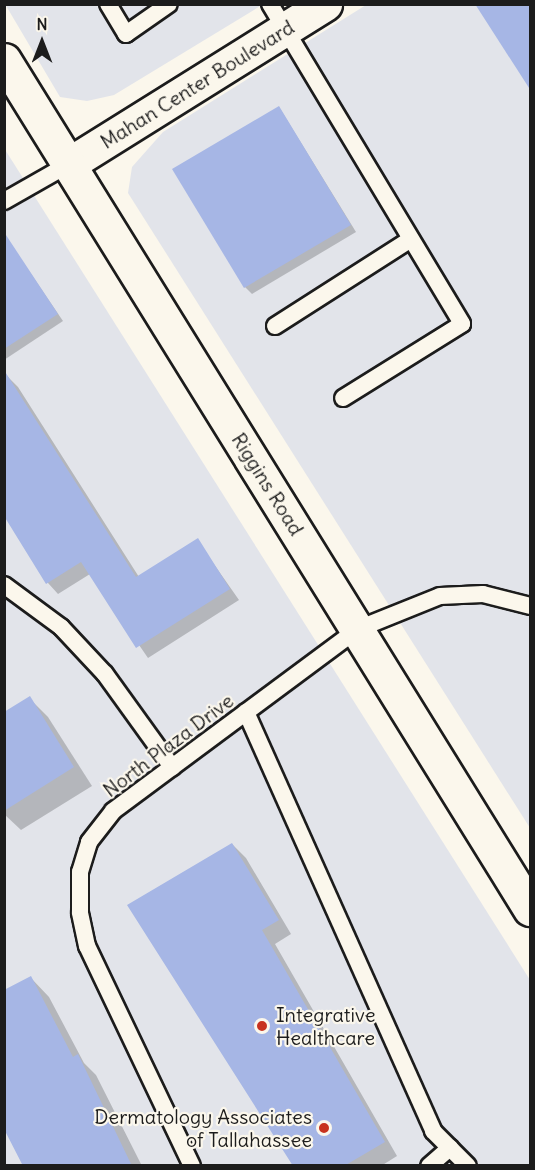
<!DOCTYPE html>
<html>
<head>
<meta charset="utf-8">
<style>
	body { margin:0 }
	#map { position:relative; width:535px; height:1170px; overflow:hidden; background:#fbf7ec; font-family:Delius,sans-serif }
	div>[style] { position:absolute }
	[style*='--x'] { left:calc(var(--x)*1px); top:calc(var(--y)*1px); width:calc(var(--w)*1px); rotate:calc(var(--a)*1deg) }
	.built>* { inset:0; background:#e2e4ea }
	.shadow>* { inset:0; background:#0003 }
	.building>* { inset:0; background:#a6b6e5 }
	.roads { filter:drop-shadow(2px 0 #1c1c1c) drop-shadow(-2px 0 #1c1c1c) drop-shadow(0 2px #1c1c1c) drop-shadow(0 -2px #1c1c1c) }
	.service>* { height:16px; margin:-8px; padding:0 8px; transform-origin:8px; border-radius:8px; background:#fbf7ec }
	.minor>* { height:33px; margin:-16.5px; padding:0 16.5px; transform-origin:16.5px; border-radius:16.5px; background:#fbf7ec }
	.tertiary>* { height:33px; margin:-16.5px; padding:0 16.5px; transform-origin:16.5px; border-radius:16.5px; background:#fbf7ec }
	.dots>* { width:16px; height:16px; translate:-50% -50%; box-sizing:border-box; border:3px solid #fbf7ec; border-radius:50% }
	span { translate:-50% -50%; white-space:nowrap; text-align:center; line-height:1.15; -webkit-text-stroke:4.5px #fbf7ec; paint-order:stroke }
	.street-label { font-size:20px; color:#1c1c1c }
	.poi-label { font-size:20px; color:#1c1c1c }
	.left { translate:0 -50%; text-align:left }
	.right { translate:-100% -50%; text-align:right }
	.frame { position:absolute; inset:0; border:6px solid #1c1c1c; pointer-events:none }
	.north { position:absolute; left:12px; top:12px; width:60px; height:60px; -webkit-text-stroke:4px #fbf7ec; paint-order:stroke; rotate:0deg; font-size:16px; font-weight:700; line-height:24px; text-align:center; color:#1c1c1c }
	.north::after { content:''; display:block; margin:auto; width:21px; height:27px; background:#1c1c1c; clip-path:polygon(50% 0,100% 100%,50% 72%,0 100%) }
</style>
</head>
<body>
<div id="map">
	<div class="built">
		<div style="clip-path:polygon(5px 4px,262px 5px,114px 95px,87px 101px,60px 97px)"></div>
		<div style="clip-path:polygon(366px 5px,530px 5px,530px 828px,128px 193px,132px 167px,163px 132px)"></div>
		<div style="clip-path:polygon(4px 148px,530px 980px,530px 1165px,5px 1165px)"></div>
	</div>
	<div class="shadow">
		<div style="clip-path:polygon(279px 107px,356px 232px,252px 294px,245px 287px)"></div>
		<div style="clip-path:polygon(10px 243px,63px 321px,4px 360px,4px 246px)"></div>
		<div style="clip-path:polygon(7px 376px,18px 387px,139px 577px,197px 540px,239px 600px,148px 658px,90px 574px,58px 594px,48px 583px)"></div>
		<div style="clip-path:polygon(29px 698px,48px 717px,92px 786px,21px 830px,4px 814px,4px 714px)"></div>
		<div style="clip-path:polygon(232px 844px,246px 858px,291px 934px,275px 944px,397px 1156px,381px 1166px,295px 1166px,129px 905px)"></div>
		<div style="clip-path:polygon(31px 978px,49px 997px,84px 1063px,96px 1075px,142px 1166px,25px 1166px)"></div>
	</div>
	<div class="building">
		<div style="clip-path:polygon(475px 4px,531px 4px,531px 91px)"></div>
		<div style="clip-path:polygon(279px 106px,351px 225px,244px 288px,172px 169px)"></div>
		<div style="clip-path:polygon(4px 232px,58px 314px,4px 349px)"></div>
		<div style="clip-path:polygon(4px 370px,136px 577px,198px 538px,230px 589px,136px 648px,81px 562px,46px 584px,4px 516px)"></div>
		<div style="clip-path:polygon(30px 696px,74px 767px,4px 811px,4px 712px)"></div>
		<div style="clip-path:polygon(232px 843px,279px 920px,262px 930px,385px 1142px,344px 1166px,293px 1166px,127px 905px)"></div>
		<div style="clip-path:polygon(31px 976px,73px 1057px,78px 1054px,132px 1166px,23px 1166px,4px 1129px,4px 990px)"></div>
	</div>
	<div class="roads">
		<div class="service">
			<div style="--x:108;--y:4;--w:35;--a:59"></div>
			<div style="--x:126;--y:34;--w:52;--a:-34.9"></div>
			<div style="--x:270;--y:4;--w:373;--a:59"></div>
			<div style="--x:462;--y:324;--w:140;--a:148.1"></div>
			<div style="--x:4;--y:201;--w:75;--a:-29.6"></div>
			<div style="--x:275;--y:326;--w:161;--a:-32.6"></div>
			<div style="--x:4;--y:585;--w:71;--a:36.4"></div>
			<div style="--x:61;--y:627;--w:64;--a:46.9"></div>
			<div style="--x:105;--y:674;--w:115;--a:54.2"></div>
			<div style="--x:246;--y:712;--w:459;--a:65.9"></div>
			<div style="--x:433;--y:1131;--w:49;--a:45"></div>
			<div style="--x:192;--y:1166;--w:244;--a:-115.5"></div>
			<div style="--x:87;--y:946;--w:35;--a:-102"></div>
			<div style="--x:80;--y:912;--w:40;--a:-90"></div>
			<div style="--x:80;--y:872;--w:31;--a:-73"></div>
			<div style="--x:89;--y:842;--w:39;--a:-52"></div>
			<div style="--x:113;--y:811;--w:305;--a:-36.6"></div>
			<div style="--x:358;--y:629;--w:88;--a:-21.9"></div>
			<div style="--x:440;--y:596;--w:43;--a:-2.7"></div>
			<div style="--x:483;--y:594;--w:49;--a:14.3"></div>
			<div style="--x:429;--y:1166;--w:28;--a:-41"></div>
		</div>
		<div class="minor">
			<div style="--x:69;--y:164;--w:302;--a:-32"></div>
		</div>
		<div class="tertiary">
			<div style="--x:4;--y:60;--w:999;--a:58.22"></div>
		</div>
	</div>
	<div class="dots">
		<div style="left:262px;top:1026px;background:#c8321e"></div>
		<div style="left:324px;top:1128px;background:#c8321e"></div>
	</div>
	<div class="street-label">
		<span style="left:197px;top:84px;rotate:-32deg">Mahan Center Boulevard</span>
		<span style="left:268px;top:484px;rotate:58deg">Riggins Road</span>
		<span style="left:168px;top:745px;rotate:-37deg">North Plaza Drive</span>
	</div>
	<div class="poi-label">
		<span class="left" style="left:276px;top:1026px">Integrative<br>Healthcare</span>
		<span class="right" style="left:312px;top:1128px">Dermatology Associates<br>of Tallahassee</span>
	</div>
	<div class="frame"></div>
	<div class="north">N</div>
</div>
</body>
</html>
